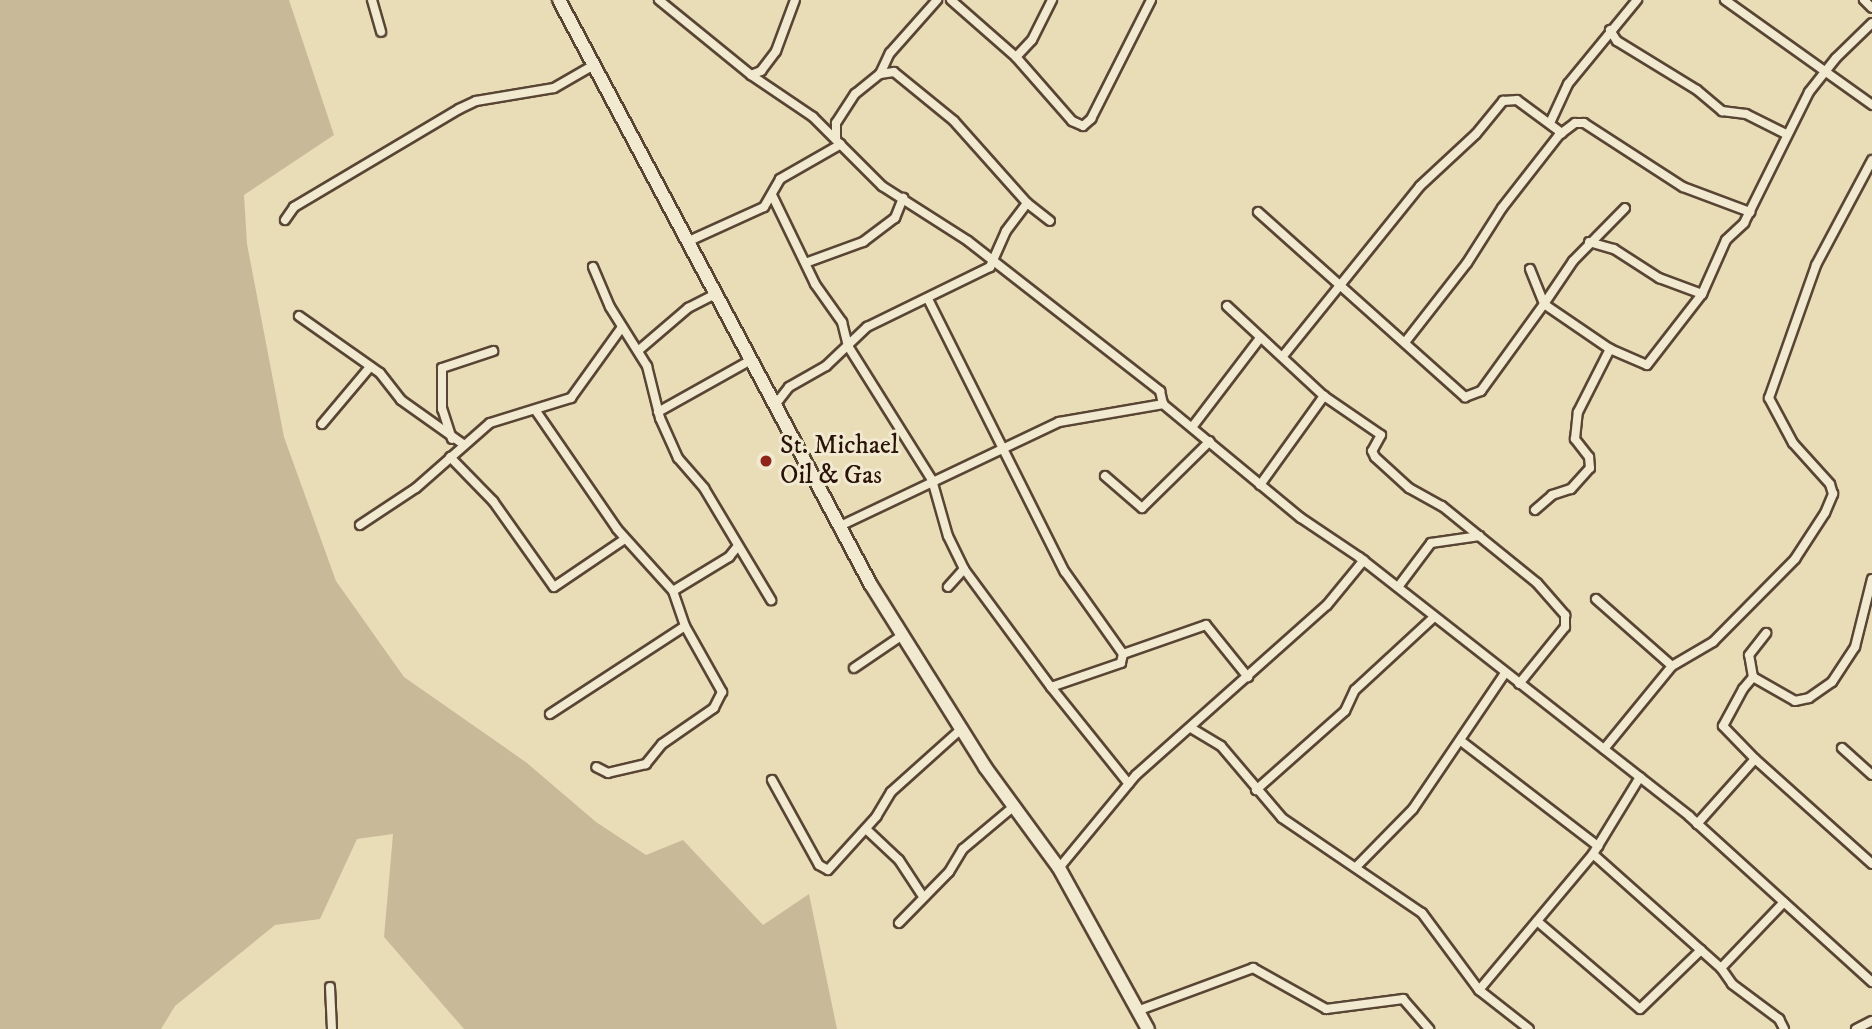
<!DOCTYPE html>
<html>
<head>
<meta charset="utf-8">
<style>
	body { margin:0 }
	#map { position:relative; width:1872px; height:1029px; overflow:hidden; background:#e9ddb7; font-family:"IM FELL DW Pica",serif }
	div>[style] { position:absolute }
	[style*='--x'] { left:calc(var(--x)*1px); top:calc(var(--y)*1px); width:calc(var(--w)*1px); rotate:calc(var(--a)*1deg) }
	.green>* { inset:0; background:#c8ba99 }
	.roads { filter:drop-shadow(2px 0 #594534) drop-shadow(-2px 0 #594534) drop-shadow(0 2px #594534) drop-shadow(0 -2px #594534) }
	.street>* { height:8px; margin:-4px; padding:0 4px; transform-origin:4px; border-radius:4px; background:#f1e9d0 }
	.secondary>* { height:12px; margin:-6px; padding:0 6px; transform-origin:6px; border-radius:6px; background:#f1e9d0 }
	.dots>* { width:19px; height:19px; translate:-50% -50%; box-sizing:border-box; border:4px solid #f1e9d0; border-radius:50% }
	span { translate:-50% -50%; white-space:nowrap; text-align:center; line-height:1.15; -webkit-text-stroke:6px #f1e9d0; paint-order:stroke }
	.poi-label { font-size:26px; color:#291208 }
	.left { translate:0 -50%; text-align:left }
</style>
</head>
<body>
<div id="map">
	<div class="green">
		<div style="clip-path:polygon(0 0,289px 0,334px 135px,244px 195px,247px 244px,284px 437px,336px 581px,404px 677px,527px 763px,596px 822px,646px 855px,683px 840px,763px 925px,809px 894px,837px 1029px,464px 1029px,384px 937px,393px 834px,357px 839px,320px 919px,275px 925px,175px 1006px,161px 1029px,0 1029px)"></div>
	</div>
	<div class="roads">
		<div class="street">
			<div style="--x:372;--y:0;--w:33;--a:74"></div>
			<div style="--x:659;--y:0;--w:119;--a:39.2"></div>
			<div style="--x:751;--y:75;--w:75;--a:34.1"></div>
			<div style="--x:813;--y:117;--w:98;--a:45"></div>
			<div style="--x:882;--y:186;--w:102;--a:32.6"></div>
			<div style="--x:968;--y:241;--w:244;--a:38"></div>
			<div style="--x:1160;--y:391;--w:13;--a:77"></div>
			<div style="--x:951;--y:0;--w:86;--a:41.2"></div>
			<div style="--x:1016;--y:57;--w:85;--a:48.8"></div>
			<div style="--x:1072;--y:121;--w:12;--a:24"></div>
			<div style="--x:1083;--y:126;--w:11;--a:-41"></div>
			<div style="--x:1091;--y:119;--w:133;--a:-63.2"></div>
			<div style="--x:1725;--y:0;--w:181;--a:35.5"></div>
			<div style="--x:1864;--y:0;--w:11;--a:45"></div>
			<div style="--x:1610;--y:30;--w:13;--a:58"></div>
			<div style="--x:1617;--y:41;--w:94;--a:31.5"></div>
			<div style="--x:1697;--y:90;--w:33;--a:40"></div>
			<div style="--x:1722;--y:111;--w:24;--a:7"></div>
			<div style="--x:1746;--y:114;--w:45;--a:26.6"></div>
			<div style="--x:1016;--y:57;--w:23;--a:-47"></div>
			<div style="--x:1032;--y:40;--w:45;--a:-63.4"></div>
			<div style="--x:880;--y:74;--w:23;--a:-65"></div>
			<div style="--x:890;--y:53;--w:71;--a:-48.4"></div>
			<div style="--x:751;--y:75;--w:11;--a:-22"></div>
			<div style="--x:761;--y:71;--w:25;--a:-53"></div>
			<div style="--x:776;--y:51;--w:54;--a:-69.6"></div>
			<div style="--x:1550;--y:123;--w:43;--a:-65.2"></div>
			<div style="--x:1568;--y:84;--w:109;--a:-50.6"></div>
			<div style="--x:836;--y:139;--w:16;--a:-90"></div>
			<div style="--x:836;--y:123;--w:35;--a:-57"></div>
			<div style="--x:855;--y:94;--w:32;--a:-39"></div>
			<div style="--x:880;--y:74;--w:14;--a:-8"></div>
			<div style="--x:894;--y:72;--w:77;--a:39.2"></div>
			<div style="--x:954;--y:121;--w:110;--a:48.3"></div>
			<div style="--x:1027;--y:203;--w:29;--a:38"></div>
			<div style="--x:773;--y:197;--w:97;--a:64.2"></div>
			<div style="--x:815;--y:284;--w:47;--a:54.6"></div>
			<div style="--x:842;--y:322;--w:25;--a:76"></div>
			<div style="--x:848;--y:346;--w:158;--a:57.9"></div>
			<div style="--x:932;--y:480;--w:58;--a:74.1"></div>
			<div style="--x:948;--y:536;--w:37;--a:64"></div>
			<div style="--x:964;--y:569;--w:24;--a:132"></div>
			<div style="--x:1258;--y:212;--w:278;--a:41.8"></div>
			<div style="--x:1465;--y:397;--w:17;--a:-21"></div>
			<div style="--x:1481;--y:391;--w:107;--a:-54.1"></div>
			<div style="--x:1544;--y:304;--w:80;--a:34.3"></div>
			<div style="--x:1610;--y:349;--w:40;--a:23.4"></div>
			<div style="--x:1647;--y:365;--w:90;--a:-52.2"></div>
			<div style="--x:1702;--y:294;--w:59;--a:-66"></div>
			<div style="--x:1726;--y:240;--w:25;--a:-43"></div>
			<div style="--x:1744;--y:223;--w:146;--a:-63.6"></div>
			<div style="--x:1809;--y:92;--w:43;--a:-51.5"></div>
			<div style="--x:1836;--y:58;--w:50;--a:-44.2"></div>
			<div style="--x:285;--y:220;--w:16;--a:-55"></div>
			<div style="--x:294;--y:207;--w:192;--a:-30.7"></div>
			<div style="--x:459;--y:109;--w:19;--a:-25"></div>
			<div style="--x:476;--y:101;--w:79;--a:-9.5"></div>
			<div style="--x:554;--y:88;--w:46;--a:-29.9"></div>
			<div style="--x:689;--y:241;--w:82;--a:-24.4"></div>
			<div style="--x:764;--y:207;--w:32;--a:-60"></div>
			<div style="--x:780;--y:179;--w:70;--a:-29.8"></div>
			<div style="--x:1589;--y:242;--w:26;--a:16"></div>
			<div style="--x:1614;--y:249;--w:54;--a:32.8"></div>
			<div style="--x:1659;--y:278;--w:46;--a:20.4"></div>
			<div style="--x:808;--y:262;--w:59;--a:-20"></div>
			<div style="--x:863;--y:242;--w:40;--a:-37"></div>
			<div style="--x:895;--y:218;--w:22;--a:-68"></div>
			<div style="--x:593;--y:267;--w:43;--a:67"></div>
			<div style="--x:610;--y:307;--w:70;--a:57.9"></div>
			<div style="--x:647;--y:366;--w:54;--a:76"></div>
			<div style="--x:660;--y:418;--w:44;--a:65.8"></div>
			<div style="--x:678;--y:458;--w:40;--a:49"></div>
			<div style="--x:704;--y:488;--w:131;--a:59.1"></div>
			<div style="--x:1530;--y:269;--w:38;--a:68"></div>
			<div style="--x:929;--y:301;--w:303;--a:63.4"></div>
			<div style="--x:1065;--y:572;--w:100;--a:54.7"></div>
			<div style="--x:1123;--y:654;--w:9;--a:103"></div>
			<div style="--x:1121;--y:663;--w:74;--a:161.1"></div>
			<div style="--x:1051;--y:687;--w:124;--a:51.2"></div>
			<div style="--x:1544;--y:304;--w:52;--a:-56"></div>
			<div style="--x:1573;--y:261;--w:74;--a:-45.5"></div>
			<div style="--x:1227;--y:306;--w:132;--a:42.9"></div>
			<div style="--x:1324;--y:396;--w:69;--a:34.4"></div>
			<div style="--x:1381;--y:435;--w:18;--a:119"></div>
			<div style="--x:1372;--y:451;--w:7;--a:63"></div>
			<div style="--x:1375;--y:457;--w:46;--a:42.4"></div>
			<div style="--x:1409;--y:488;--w:38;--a:29"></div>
			<div style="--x:1442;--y:506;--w:122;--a:39"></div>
			<div style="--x:1537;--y:583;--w:43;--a:48.8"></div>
			<div style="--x:1565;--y:615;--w:12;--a:90"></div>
			<div style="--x:1565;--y:627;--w:73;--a:128.9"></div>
			<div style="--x:299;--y:316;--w:99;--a:35.1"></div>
			<div style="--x:380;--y:373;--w:34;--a:52"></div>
			<div style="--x:401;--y:400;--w:76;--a:35.4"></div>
			<div style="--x:1406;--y:341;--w:99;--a:-52"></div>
			<div style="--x:1467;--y:263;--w:65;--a:-57.5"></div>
			<div style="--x:1502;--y:208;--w:93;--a:-52"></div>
			<div style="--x:1559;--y:135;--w:20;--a:-37"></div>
			<div style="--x:1575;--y:123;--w:9;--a:0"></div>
			<div style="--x:1584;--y:123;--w:118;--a:32.9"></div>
			<div style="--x:1683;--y:187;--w:72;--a:20.5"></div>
			<div style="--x:639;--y:350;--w:65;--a:-40.6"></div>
			<div style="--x:688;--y:308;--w:33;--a:-27"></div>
			<div style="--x:1283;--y:356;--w:218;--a:-51.1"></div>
			<div style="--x:1420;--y:186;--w:76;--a:-42.9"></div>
			<div style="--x:1476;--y:134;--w:43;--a:-50.7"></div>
			<div style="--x:1503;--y:101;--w:14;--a:-4"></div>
			<div style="--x:1517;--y:100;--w:56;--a:36.3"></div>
			<div style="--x:775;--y:405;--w:23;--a:-52"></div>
			<div style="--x:789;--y:387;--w:43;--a:-29.6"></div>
			<div style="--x:826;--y:366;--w:57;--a:-43.6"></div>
			<div style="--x:867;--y:327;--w:137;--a:-26"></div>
			<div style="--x:990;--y:267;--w:39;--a:-66"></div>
			<div style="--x:1006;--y:231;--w:35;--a:-53"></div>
			<div style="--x:536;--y:411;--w:143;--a:55.5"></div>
			<div style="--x:617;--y:529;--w:84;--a:47.9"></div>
			<div style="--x:673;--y:591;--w:37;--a:71"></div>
			<div style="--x:685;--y:626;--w:76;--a:60.7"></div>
			<div style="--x:722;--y:692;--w:18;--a:117"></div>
			<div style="--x:714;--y:708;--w:63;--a:145.3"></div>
			<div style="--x:662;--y:744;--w:26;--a:129"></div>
			<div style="--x:646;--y:764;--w:39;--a:167"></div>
			<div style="--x:608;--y:773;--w:13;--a:-153"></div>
			<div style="--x:658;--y:412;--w:107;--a:-29.2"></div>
			<div style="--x:322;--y:424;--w:75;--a:-49.9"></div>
			<div style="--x:1193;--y:426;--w:111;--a:-52.7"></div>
			<div style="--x:452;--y:439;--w:32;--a:-108"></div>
			<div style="--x:442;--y:409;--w:41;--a:-90"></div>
			<div style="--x:442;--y:368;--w:54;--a:-18.4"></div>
			<div style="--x:450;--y:457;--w:62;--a:45.7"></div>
			<div style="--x:493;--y:501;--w:105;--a:54.7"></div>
			<div style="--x:554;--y:587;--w:86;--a:-34.1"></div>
			<div style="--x:1105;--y:476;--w:49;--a:40.9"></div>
			<div style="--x:1142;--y:508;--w:95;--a:-44.6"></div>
			<div style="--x:1260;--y:485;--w:110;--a:-54.3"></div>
			<div style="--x:1535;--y:510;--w:23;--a:-41"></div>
			<div style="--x:1552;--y:495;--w:20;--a:-18"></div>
			<div style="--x:1571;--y:489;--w:28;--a:-48"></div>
			<div style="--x:1590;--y:468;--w:11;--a:-95"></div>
			<div style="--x:1589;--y:457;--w:23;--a:-128"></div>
			<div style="--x:1575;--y:439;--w:27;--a:-84"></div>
			<div style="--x:1578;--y:412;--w:71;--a:-63.1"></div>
			<div style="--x:360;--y:525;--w:67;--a:-33.5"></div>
			<div style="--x:416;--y:488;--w:98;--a:-41.3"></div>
			<div style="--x:490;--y:423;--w:85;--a:-17.2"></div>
			<div style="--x:571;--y:398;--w:87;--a:-54.3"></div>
			<div style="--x:838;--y:527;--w:245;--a:-25.4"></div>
			<div style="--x:1059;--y:422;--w:106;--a:-9.8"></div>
			<div style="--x:1163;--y:404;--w:179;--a:39.6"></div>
			<div style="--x:1301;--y:518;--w:70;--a:33.9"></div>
			<div style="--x:1359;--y:557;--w:420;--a:38.1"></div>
			<div style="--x:1689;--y:816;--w:247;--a:42.2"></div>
			<div style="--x:964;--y:569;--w:147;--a:53.6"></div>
			<div style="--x:1398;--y:587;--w:55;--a:-53.1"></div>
			<div style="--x:1431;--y:543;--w:49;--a:-8.3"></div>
			<div style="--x:673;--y:591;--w:66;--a:-31.3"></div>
			<div style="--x:729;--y:557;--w:14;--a:-51"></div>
			<div style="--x:1596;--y:599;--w:101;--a:41.4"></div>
			<div style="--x:1123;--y:654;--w:88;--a:-19.3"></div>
			<div style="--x:1206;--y:625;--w:67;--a:51.1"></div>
			<div style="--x:854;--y:668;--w:57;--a:-34.2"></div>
			<div style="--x:1753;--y:677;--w:22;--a:-100"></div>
			<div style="--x:1749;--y:655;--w:28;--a:-52"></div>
			<div style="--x:550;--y:714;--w:161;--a:-33.1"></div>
			<div style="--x:1191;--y:728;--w:35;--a:31"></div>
			<div style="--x:1221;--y:746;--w:94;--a:49.7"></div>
			<div style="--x:1282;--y:818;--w:169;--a:34.2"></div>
			<div style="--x:1422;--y:913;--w:96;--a:53.5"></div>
			<div style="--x:1479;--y:990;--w:63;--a:38"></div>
			<div style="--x:1461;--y:741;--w:173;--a:37.5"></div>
			<div style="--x:1842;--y:748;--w:40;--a:42"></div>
			<div style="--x:1604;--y:749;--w:107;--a:-50.7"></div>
			<div style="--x:1672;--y:666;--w:48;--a:-30.3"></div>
			<div style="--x:1713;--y:642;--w:117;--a:-45.3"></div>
			<div style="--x:1795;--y:559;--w:55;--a:-56.9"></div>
			<div style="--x:1825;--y:513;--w:21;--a:-67"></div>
			<div style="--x:1833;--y:494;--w:10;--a:-107"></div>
			<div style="--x:1830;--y:484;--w:55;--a:-132.1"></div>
			<div style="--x:1793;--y:443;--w:51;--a:-118.1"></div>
			<div style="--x:1769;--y:398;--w:141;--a:-70.5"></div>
			<div style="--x:1816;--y:265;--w:119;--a:-61.9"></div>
			<div style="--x:1755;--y:759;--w:46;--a:-134.1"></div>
			<div style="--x:1723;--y:726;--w:42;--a:-61.6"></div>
			<div style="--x:1743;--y:689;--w:16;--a:-50"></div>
			<div style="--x:1753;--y:677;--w:48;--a:29.7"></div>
			<div style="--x:1795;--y:701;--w:14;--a:-12"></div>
			<div style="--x:1809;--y:698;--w:28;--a:-35"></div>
			<div style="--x:1832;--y:682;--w:42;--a:-56.7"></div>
			<div style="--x:1855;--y:647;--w:70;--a:-76"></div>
			<div style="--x:772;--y:780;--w:97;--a:61.1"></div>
			<div style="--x:819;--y:865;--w:10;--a:29"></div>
			<div style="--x:828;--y:870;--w:72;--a:-47.8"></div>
			<div style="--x:876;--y:817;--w:29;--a:-59"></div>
			<div style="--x:891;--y:792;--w:93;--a:-41.9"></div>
			<div style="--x:1256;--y:790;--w:119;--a:-41.6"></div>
			<div style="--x:1345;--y:711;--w:23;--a:-65"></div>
			<div style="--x:1355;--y:690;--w:108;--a:-42.7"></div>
			<div style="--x:1697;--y:824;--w:87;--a:-48.3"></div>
			<div style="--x:1755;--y:759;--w:157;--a:41.9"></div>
			<div style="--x:866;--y:829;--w:45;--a:43.2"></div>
			<div style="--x:899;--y:860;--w:42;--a:56.7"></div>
			<div style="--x:1593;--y:854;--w:171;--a:41.7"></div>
			<div style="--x:1721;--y:968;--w:91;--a:-46.3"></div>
			<div style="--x:1358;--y:865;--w:78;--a:-45.5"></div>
			<div style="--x:1413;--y:809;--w:164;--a:-55.9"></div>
			<div style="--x:1059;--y:868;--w:121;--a:-50.4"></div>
			<div style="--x:1136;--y:775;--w:256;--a:-41.7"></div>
			<div style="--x:1327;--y:605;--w:58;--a:-50.6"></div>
			<div style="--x:1537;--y:921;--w:135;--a:40.5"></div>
			<div style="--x:1640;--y:1009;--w:85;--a:-44"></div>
			<div style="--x:899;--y:923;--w:71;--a:-45.6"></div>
			<div style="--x:949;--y:872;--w:27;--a:-59"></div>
			<div style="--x:963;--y:849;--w:65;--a:-40"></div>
			<div style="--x:1721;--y:968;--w:19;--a:55"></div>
			<div style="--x:1732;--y:984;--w:59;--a:36.7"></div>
			<div style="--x:1779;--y:1019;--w:11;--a:63"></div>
			<div style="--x:330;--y:987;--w:42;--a:87.3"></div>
			<div style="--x:1479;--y:990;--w:177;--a:-50"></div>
			<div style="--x:1593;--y:854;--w:90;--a:-58.6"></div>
			<div style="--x:1137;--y:1011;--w:124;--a:-20.3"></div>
			<div style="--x:1253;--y:968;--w:84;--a:29.3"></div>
			<div style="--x:1326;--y:1009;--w:78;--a:-7.4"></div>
			<div style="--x:1403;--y:999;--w:40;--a:49"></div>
			<div style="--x:1856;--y:1029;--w:18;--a:-27"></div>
		</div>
		<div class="secondary">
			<div style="--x:559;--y:0;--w:663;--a:61.93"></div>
			<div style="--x:871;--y:585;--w:215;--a:57.9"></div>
			<div style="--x:985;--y:767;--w:125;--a:53.8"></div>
			<div style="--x:1059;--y:868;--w:184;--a:61.1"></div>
		</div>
	</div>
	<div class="dots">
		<div style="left:766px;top:461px;background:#8f2418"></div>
	</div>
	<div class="poi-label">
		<span class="left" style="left:780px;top:461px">St. Michael<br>Oil &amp; Gas</span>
	</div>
</div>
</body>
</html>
